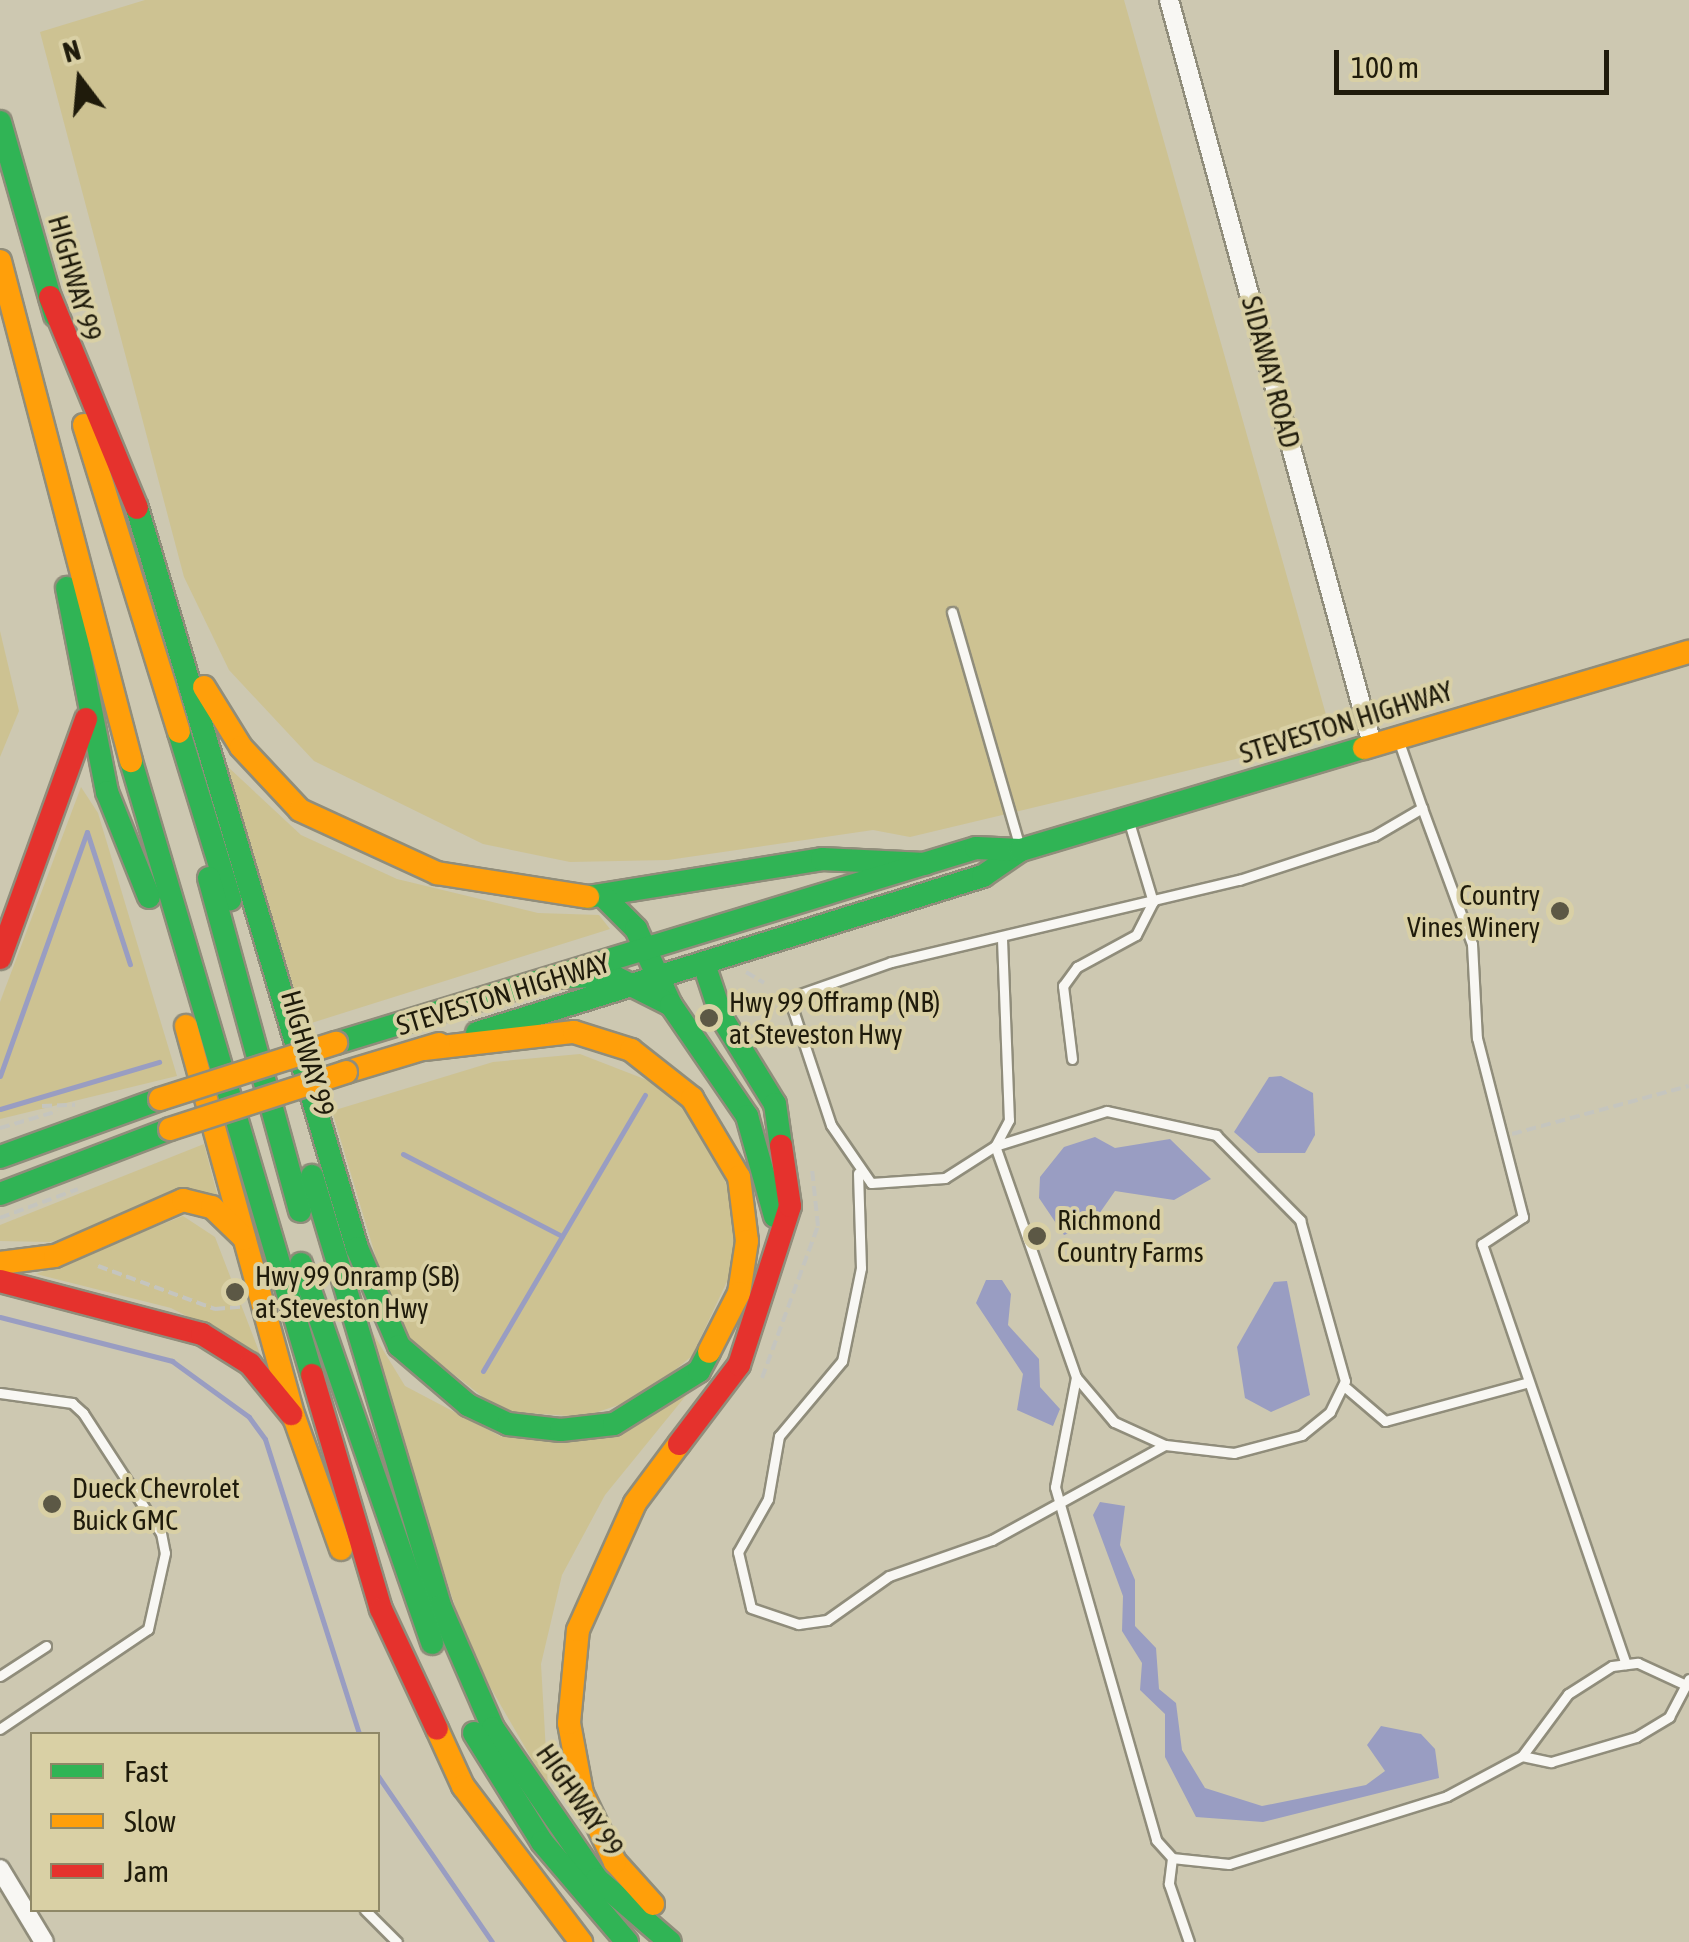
<!DOCTYPE html>
<html>
<head>
<meta charset="utf-8">
<style>
	body { margin:0 }
	#map { position:relative; width:1689px; height:1942px; overflow:hidden; background:#cdc8b1; font-family:"Asap Condensed",sans-serif }
	div>[style] { position:absolute }
	[style*='--x'] { left:calc(var(--x)*1px); top:calc(var(--y)*1px); width:calc(var(--w)*1px); rotate:calc(var(--a)*1deg) }
	.green>* { inset:0; background:#cdc292 }
	.water>* { inset:0; background:#999dc2 }
	.stream>* { height:5px; margin:-2.5px; padding:0 2.5px; transform-origin:2.5px; border-radius:2.5px; background:#999dc2 }
	.path>* { height:4px; margin-top:-2px; transform-origin:0; background:repeating-linear-gradient(90deg,#c5c5be 0 10px,transparent 0 15px) }
	.roads { filter:drop-shadow(2px 0 #908d7b) drop-shadow(-2px 0 #908d7b) drop-shadow(0 2px #908d7b) drop-shadow(0 -2px #908d7b) }
	.lane>* { height:9px; margin:-4.5px; padding:0 4.5px; transform-origin:4.5px; border-radius:4.5px; background:#f8f7f3 }
	.street>* { height:18px; margin:-9px; padding:0 9px; transform-origin:9px; border-radius:9px; background:#f8f7f3 }
	.fast>* { height:22px; margin:-11px; padding:0 11px; transform-origin:11px; border-radius:11px; background:#30b455 }
	.slow>* { height:22px; margin:-11px; padding:0 11px; transform-origin:11px; border-radius:11px; background:#ff9f0a }
	.jam>* { height:22px; margin:-11px; padding:0 11px; transform-origin:11px; border-radius:11px; background:#e5322d }
	.bridges { filter:drop-shadow(2px 0 #908d7b) drop-shadow(-2px 0 #908d7b) drop-shadow(0 2px #908d7b) drop-shadow(0 -2px #908d7b) }
	.slow-bridge>* { height:22px; margin:-11px; padding:0 11px; transform-origin:11px; border-radius:11px; background:#ff9f0a }
	.dots>* { width:28px; height:28px; translate:-50% -50%; box-sizing:border-box; border:5px solid #d9d0a5; border-radius:50% }
	span { translate:-50% -50%; white-space:nowrap; text-align:center; line-height:1.15; -webkit-text-stroke:8px #d9d0a5; paint-order:stroke }
	.street-label { font-size:28px; color:#1f1b0b }
	.poi-label { font-size:28px; color:#1f1b0b }
	.right { translate:-100% -50%; text-align:right }
	.left { translate:0 -50%; text-align:left }
	.legend { position:absolute; left:30px; top:1732px; width:350px; height:180px; box-sizing:border-box; background:#d9d0a5; border:2px solid #8f8867; margin:0; padding:12px 18px; list-style:none; font-size:30px; color:#1f1b0b }
	.legend li { display:flex; align-items:center; gap:20px; height:50px }
	.legend b { width:50px; border:2px solid #8f8867 }
	.north { position:absolute; left:30px; top:30px; width:100px; height:100px; -webkit-text-stroke:8px #d9d0a5; paint-order:stroke; rotate:344deg; font-size:28px; font-weight:700; line-height:40px; text-align:center; color:#1f1b0b }
	.north::after { content:''; display:block; margin:auto; width:35px; height:45px; background:#1f1b0b; clip-path:polygon(50% 0,100% 100%,50% 72%,0 100%) }
	.scale { position:absolute; left:1334px; top:50px; width:275px; height:45px; box-sizing:border-box; border:5px solid #1f1b0b; border-top:0; padding-left:12px; font-size:30px; line-height:35px; white-space:nowrap; color:#1f1b0b; -webkit-text-stroke:8px #d9d0a5; paint-order:stroke }
</style>
</head>
<body>
<div id="map">
	<div class="green">
		<div style="clip-path:polygon(145px 0,1124px 0,1332px 736px,910px 837px,873px 830px,668px 860px,570px 862px,483px 844px,314px 761px,229px 670px,184px 577px,40px 32px)"></div>
		<div style="clip-path:polygon(0 631px,19px 711px,0 757px)"></div>
		<div style="clip-path:polygon(227px 766px,301px 835px,397px 879px,538px 913px,599px 915px,610px 929px,305px 1025px)"></div>
		<div style="clip-path:polygon(81px 787px,98px 813px,177px 1076px,0 1119px,0 1002px)"></div>
		<div style="clip-path:polygon(580px 1054px,665px 1087px,707px 1129px,738px 1219px,730px 1275px,692px 1356px,642px 1397px,583px 1417px,501px 1411px,398px 1331px,332px 1111px,493px 1062px)"></div>
		<div style="clip-path:polygon(204px 1144px,217px 1194px,50px 1242px,0 1241px,0 1225px)"></div>
		<div style="clip-path:polygon(183px 1216px,215px 1237px,260px 1354px,171px 1308px,36px 1274px)"></div>
		<div style="clip-path:polygon(358px 1309px,405px 1386px,502px 1437px,688px 1393px,605px 1495px,562px 1575px,541px 1664px,548px 1787px,470px 1652px)"></div>
	</div>
	<div class="water">
		<div style="clip-path:polygon(1281px 1076px,1313px 1093px,1315px 1135px,1305px 1153px,1258px 1153px,1234px 1132px,1269px 1077px)"></div>
		<div style="clip-path:polygon(1095px 1137px,1115px 1148px,1170px 1139px,1211px 1179px,1174px 1200px,1115px 1191px,1092px 1224px,1064px 1235px,1039px 1198px,1040px 1177px,1064px 1147px)"></div>
		<div style="clip-path:polygon(986px 1280px,1002px 1280px,1011px 1294px,1008px 1325px,1039px 1359px,1040px 1387px,1060px 1409px,1053px 1426px,1017px 1410px,1023px 1374px,976px 1303px)"></div>
		<div style="clip-path:polygon(1287px 1281px,1310px 1395px,1271px 1412px,1245px 1398px,1237px 1347px,1274px 1282px)"></div>
		<div style="clip-path:polygon(1100px 1502px,1125px 1506px,1120px 1545px,1135px 1580px,1135px 1626px,1156px 1648px,1159px 1689px,1176px 1703px,1182px 1750px,1205px 1788px,1262px 1806px,1366px 1785px,1385px 1771px,1367px 1745px,1381px 1726px,1421px 1734px,1435px 1749px,1439px 1778px,1263px 1822px,1196px 1817px,1165px 1757px,1165px 1714px,1140px 1690px,1142px 1663px,1122px 1631px,1123px 1596px,1093px 1515px)"></div>
	</div>
	<div class="stream">
		<div style="--x:0;--y:1076;--w:259;--a:-70.4"></div>
		<div style="--x:87;--y:832;--w:139;--a:72"></div>
		<div style="--x:0;--y:1109;--w:166;--a:-16.5"></div>
		<div style="--x:403;--y:1154;--w:179;--a:27.3"></div>
		<div style="--x:0;--y:1317;--w:178;--a:14.3"></div>
		<div style="--x:172;--y:1361;--w:95;--a:36"></div>
		<div style="--x:249;--y:1417;--w:27;--a:54"></div>
		<div style="--x:265;--y:1439;--w:310;--a:72.3"></div>
		<div style="--x:483;--y:1371;--w:320;--a:-59.6"></div>
		<div style="--x:378;--y:1776;--w:201;--a:55.5"></div>
	</div>
	<div class="path">
		<div style="--x:746;--y:972;--w:21;--a:31"></div>
		<div style="--x:42;--y:1106;--w:33;--a:-2"></div>
		<div style="--x:0;--y:1128;--w:60;--a:-16.3"></div>
		<div style="--x:1512;--y:1134;--w:183;--a:-15.2"></div>
		<div style="--x:0;--y:1218;--w:83;--a:-20.4"></div>
		<div style="--x:98;--y:1266;--w:125;--a:20.2"></div>
		<div style="--x:215;--y:1309;--w:25;--a:-5"></div>
		<div style="--x:762;--y:1378;--w:162;--a:-69.8"></div>
		<div style="--x:818;--y:1226;--w:57;--a:-96"></div>
	</div>
	<div class="roads">
		<div class="lane">
			<div style="--x:952;--y:612;--w:245;--a:73.9"></div>
			<div style="--x:1422;--y:808;--w:145;--a:69.8"></div>
			<div style="--x:1472;--y:944;--w:94;--a:87"></div>
			<div style="--x:1477;--y:1038;--w:185;--a:75.6"></div>
			<div style="--x:1523;--y:1217;--w:49;--a:146.6"></div>
			<div style="--x:1482;--y:1244;--w:444;--a:71.1"></div>
			<div style="--x:1002;--y:939;--w:181;--a:87.8"></div>
			<div style="--x:1009;--y:1120;--w:30;--a:118"></div>
			<div style="--x:995;--y:1146;--w:59;--a:147.4"></div>
			<div style="--x:945;--y:1178;--w:74;--a:176.1"></div>
			<div style="--x:871;--y:1183;--w:70;--a:-124.6"></div>
			<div style="--x:831;--y:1125;--w:134;--a:-108.3"></div>
			<div style="--x:789;--y:998;--w:108;--a:-19.4"></div>
			<div style="--x:891;--y:962;--w:358;--a:-13.3"></div>
			<div style="--x:1239;--y:880;--w:142;--a:-18.1"></div>
			<div style="--x:1374;--y:836;--w:56;--a:-30.3"></div>
			<div style="--x:1422;--y:808;--w:73;--a:-109.2"></div>
			<div style="--x:1072;--y:1059;--w:74;--a:-97"></div>
			<div style="--x:1063;--y:986;--w:24;--a:-54"></div>
			<div style="--x:1077;--y:967;--w:67;--a:-28.5"></div>
			<div style="--x:1136;--y:935;--w:37;--a:-63"></div>
			<div style="--x:1153;--y:902;--w:84;--a:-106.7"></div>
			<div style="--x:1107;--y:1111;--w:112;--a:12.4"></div>
			<div style="--x:1216;--y:1135;--w:120;--a:45.3"></div>
			<div style="--x:1300;--y:1220;--w:167;--a:74.4"></div>
			<div style="--x:1345;--y:1381;--w:34;--a:116"></div>
			<div style="--x:1330;--y:1412;--w:36;--a:141"></div>
			<div style="--x:1302;--y:1435;--w:70;--a:165.2"></div>
			<div style="--x:1234;--y:1453;--w:69;--a:-173.4"></div>
			<div style="--x:1165;--y:1445;--w:56;--a:-155.7"></div>
			<div style="--x:1114;--y:1422;--w:59;--a:-130.2"></div>
			<div style="--x:1076;--y:1377;--w:245;--a:-109.3"></div>
			<div style="--x:995;--y:1146;--w:117;--a:-17.4"></div>
			<div style="--x:858;--y:1173;--w:95;--a:88.2"></div>
			<div style="--x:861;--y:1268;--w:95;--a:101.5"></div>
			<div style="--x:842;--y:1361;--w:98;--a:130"></div>
			<div style="--x:779;--y:1436;--w:64;--a:99.9"></div>
			<div style="--x:768;--y:1499;--w:61;--a:119.5"></div>
			<div style="--x:738;--y:1552;--w:57;--a:76.9"></div>
			<div style="--x:751;--y:1608;--w:50;--a:18.8"></div>
			<div style="--x:798;--y:1624;--w:29;--a:-8"></div>
			<div style="--x:827;--y:1620;--w:76;--a:-35.4"></div>
			<div style="--x:889;--y:1576;--w:109;--a:-19.3"></div>
			<div style="--x:992;--y:1540;--w:197;--a:-28.8"></div>
			<div style="--x:1076;--y:1377;--w:112;--a:100.8"></div>
			<div style="--x:1055;--y:1487;--w:367;--a:74"></div>
			<div style="--x:1156;--y:1840;--w:24;--a:48"></div>
			<div style="--x:1172;--y:1858;--w:57;--a:6"></div>
			<div style="--x:1229;--y:1864;--w:228;--a:-17.3"></div>
			<div style="--x:1447;--y:1796;--w:85;--a:-28.1"></div>
			<div style="--x:1522;--y:1756;--w:77;--a:-53.4"></div>
			<div style="--x:1568;--y:1694;--w:52;--a:-32.5"></div>
			<div style="--x:1612;--y:1666;--w:26;--a:-7"></div>
			<div style="--x:1638;--y:1663;--w:53;--a:24.6"></div>
			<div style="--x:1344;--y:1386;--w:54;--a:40.5"></div>
			<div style="--x:1385;--y:1421;--w:146;--a:-15.1"></div>
			<div style="--x:0;--y:1393;--w:73;--a:7.9"></div>
			<div style="--x:72;--y:1403;--w:15;--a:42"></div>
			<div style="--x:83;--y:1413;--w:143;--a:57"></div>
			<div style="--x:161;--y:1533;--w:20;--a:79"></div>
			<div style="--x:165;--y:1553;--w:78;--a:102.6"></div>
			<div style="--x:148;--y:1629;--w:179;--a:146"></div>
			<div style="--x:0;--y:1676;--w:55;--a:-33.1"></div>
			<div style="--x:1522;--y:1756;--w:30;--a:12"></div>
			<div style="--x:1551;--y:1762;--w:89;--a:-16.4"></div>
			<div style="--x:1636;--y:1737;--w:39;--a:-31"></div>
			<div style="--x:1669;--y:1717;--w:43;--a:-62.2"></div>
			<div style="--x:1172;--y:1858;--w:26;--a:97"></div>
			<div style="--x:1169;--y:1884;--w:61;--a:71"></div>
			<div style="--x:365;--y:1910;--w:45;--a:45"></div>
		</div>
		<div class="street">
			<div style="--x:1169;--y:0;--w:771;--a:74.74"></div>
			<div style="--x:0;--y:1869;--w:85;--a:58.9"></div>
		</div>
		<div class="fast">
			<div style="--x:0;--y:122;--w:201;--a:74.1"></div>
			<div style="--x:137;--y:508;--w:772;--a:73.44"></div>
			<div style="--x:357;--y:1248;--w:107;--a:66.8"></div>
			<div style="--x:399;--y:1346;--w:91;--a:40.5"></div>
			<div style="--x:468;--y:1405;--w:44;--a:25.4"></div>
			<div style="--x:508;--y:1424;--w:53;--a:6.5"></div>
			<div style="--x:561;--y:1430;--w:53;--a:-6.5"></div>
			<div style="--x:614;--y:1424;--w:100;--a:-31.9"></div>
			<div style="--x:699;--y:1371;--w:21;--a:-62"></div>
			<div style="--x:67;--y:588;--w:208;--a:78.9"></div>
			<div style="--x:107;--y:792;--w:113;--a:68.2"></div>
			<div style="--x:179;--y:732;--w:175;--a:73"></div>
			<div style="--x:131;--y:761;--w:640;--a:73.58"></div>
			<div style="--x:209;--y:878;--w:345;--a:74.7"></div>
			<div style="--x:588;--y:897;--w:237;--a:-9.2"></div>
			<div style="--x:822;--y:859;--w:103;--a:2.8"></div>
			<div style="--x:605;--y:898;--w:44;--a:45"></div>
			<div style="--x:636;--y:929;--w:84;--a:65.3"></div>
			<div style="--x:704;--y:964;--w:57;--a:71.6"></div>
			<div style="--x:722;--y:1018;--w:101;--a:58.4"></div>
			<div style="--x:775;--y:1104;--w:42;--a:81.9"></div>
			<div style="--x:556;--y:977;--w:57;--a:-1"></div>
			<div style="--x:613;--y:976;--w:65;--a:26.6"></div>
			<div style="--x:671;--y:1005;--w:135;--a:55.6"></div>
			<div style="--x:747;--y:1116;--w:104;--a:74.4"></div>
			<div style="--x:477;--y:1033;--w:530;--a:-17.24"></div>
			<div style="--x:983;--y:876;--w:46;--a:-34.4"></div>
			<div style="--x:336;--y:1043;--w:669;--a:-16.95"></div>
			<div style="--x:976;--y:848;--w:45;--a:2.5"></div>
			<div style="--x:1021;--y:850;--w:358;--a:-16.6"></div>
			<div style="--x:0;--y:1157;--w:170;--a:-19.9"></div>
			<div style="--x:312;--y:1176;--w:449;--a:73.4"></div>
			<div style="--x:440;--y:1606;--w:133;--a:66.5"></div>
			<div style="--x:493;--y:1728;--w:183;--a:55.4"></div>
			<div style="--x:597;--y:1879;--w:96;--a:40.8"></div>
			<div style="--x:0;--y:1194;--w:182;--a:-20.9"></div>
			<div style="--x:301;--y:1264;--w:401;--a:70.9"></div>
			<div style="--x:474;--y:1733;--w:128;--a:58"></div>
			<div style="--x:542;--y:1842;--w:131;--a:49.6"></div>
		</div>
		<div class="slow">
			<div style="--x:0;--y:261;--w:517;--a:75.32"></div>
			<div style="--x:84;--y:425;--w:321;--a:72.8"></div>
			<div style="--x:204;--y:687;--w:70;--a:58.3"></div>
			<div style="--x:241;--y:747;--w:86;--a:46.9"></div>
			<div style="--x:300;--y:810;--w:151;--a:24.7"></div>
			<div style="--x:437;--y:873;--w:153;--a:9"></div>
			<div style="--x:1364;--y:748;--w:339;--a:-16.5"></div>
			<div style="--x:186;--y:1026;--w:406;--a:74.6"></div>
			<div style="--x:294;--y:1417;--w:140;--a:70.4"></div>
			<div style="--x:424;--y:1049;--w:151;--a:-6.5"></div>
			<div style="--x:574;--y:1032;--w:60;--a:17.5"></div>
			<div style="--x:631;--y:1050;--w:78;--a:38.2"></div>
			<div style="--x:692;--y:1098;--w:92;--a:59.3"></div>
			<div style="--x:739;--y:1177;--w:64;--a:82.9"></div>
			<div style="--x:747;--y:1241;--w:53;--a:98.7"></div>
			<div style="--x:739;--y:1293;--w:66;--a:117"></div>
			<div style="--x:346;--y:1072;--w:97;--a:-16.8"></div>
			<div style="--x:0;--y:1263;--w:55;--a:-7.3"></div>
			<div style="--x:55;--y:1256;--w:140;--a:-23.6"></div>
			<div style="--x:183;--y:1200;--w:30;--a:14"></div>
			<div style="--x:212;--y:1207;--w:45;--a:44.1"></div>
			<div style="--x:437;--y:1729;--w:63;--a:65.5"></div>
			<div style="--x:463;--y:1786;--w:196;--a:52.9"></div>
			<div style="--x:653;--y:1904;--w:57;--a:-132.1"></div>
			<div style="--x:615;--y:1862;--w:76;--a:-115.6"></div>
			<div style="--x:582;--y:1793;--w:71;--a:-100.5"></div>
			<div style="--x:569;--y:1723;--w:93;--a:-84.5"></div>
			<div style="--x:578;--y:1630;--w:139;--a:-65.8"></div>
			<div style="--x:635;--y:1503;--w:74;--a:-53.3"></div>
		</div>
		<div class="jam">
			<div style="--x:50;--y:297;--w:228;--a:67.6"></div>
			<div style="--x:0;--y:958;--w:254;--a:-70.2"></div>
			<div style="--x:0;--y:1281;--w:209;--a:14.7"></div>
			<div style="--x:202;--y:1334;--w:57;--a:32"></div>
			<div style="--x:250;--y:1364;--w:65;--a:50.6"></div>
			<div style="--x:312;--y:1375;--w:244;--a:73.6"></div>
			<div style="--x:381;--y:1609;--w:132;--a:65"></div>
			<div style="--x:679;--y:1444;--w:99;--a:-52.8"></div>
			<div style="--x:739;--y:1365;--w:167;--a:-72.2"></div>
			<div style="--x:790;--y:1206;--w:61;--a:-98.5"></div>
		</div>
	</div>
	<div class="bridges">
		<div class="slow-bridge">
			<div style="--x:160;--y:1099;--w:185;--a:-17.7"></div>
			<div style="--x:170;--y:1129;--w:185;--a:-17.9"></div>
		</div>
	</div>
	<div class="dots">
		<div style="left:1560px;top:911px;background:#5c5845"></div>
		<div style="left:709px;top:1018px;background:#5c5845"></div>
		<div style="left:1037px;top:1236px;background:#5c5845"></div>
		<div style="left:235px;top:1292px;background:#5c5845"></div>
		<div style="left:52px;top:1504px;background:#5c5845"></div>
	</div>
	<div class="street-label">
		<span style="left:75px;top:278px;rotate:74deg">HIGHWAY 99</span>
		<span style="left:1271px;top:372px;rotate:75deg">SIDAWAY ROAD</span>
		<span style="left:1346px;top:722px;rotate:-17deg">STEVESTON HIGHWAY</span>
		<span style="left:503px;top:994px;rotate:-17deg">STEVESTON HIGHWAY</span>
		<span style="left:308px;top:1053px;rotate:74deg">HIGHWAY 99</span>
		<span style="left:580px;top:1800px;rotate:55deg">HIGHWAY 99</span>
	</div>
	<div class="poi-label">
		<span class="right" style="left:1540px;top:911px">Country<br>Vines Winery</span>
		<span class="left" style="left:729px;top:1018px">Hwy 99 Offramp (NB)<br>at Steveston Hwy</span>
		<span class="left" style="left:1057px;top:1236px">Richmond<br>Country Farms</span>
		<span class="left" style="left:255px;top:1292px">Hwy 99 Onramp (SB)<br>at Steveston Hwy</span>
		<span class="left" style="left:72px;top:1504px">Dueck Chevrolet<br>Buick GMC</span>
	</div>
	<ul class="legend">
	<li><b style="height:12px;background:#30b455"></b>Fast</li>
	<li><b style="height:12px;background:#ff9f0a"></b>Slow</li>
	<li><b style="height:12px;background:#e5322d"></b>Jam</li>
	</ul>
	<div class="north">N</div>
	<div class="scale">100 m</div>
</div>
</body>
</html>
